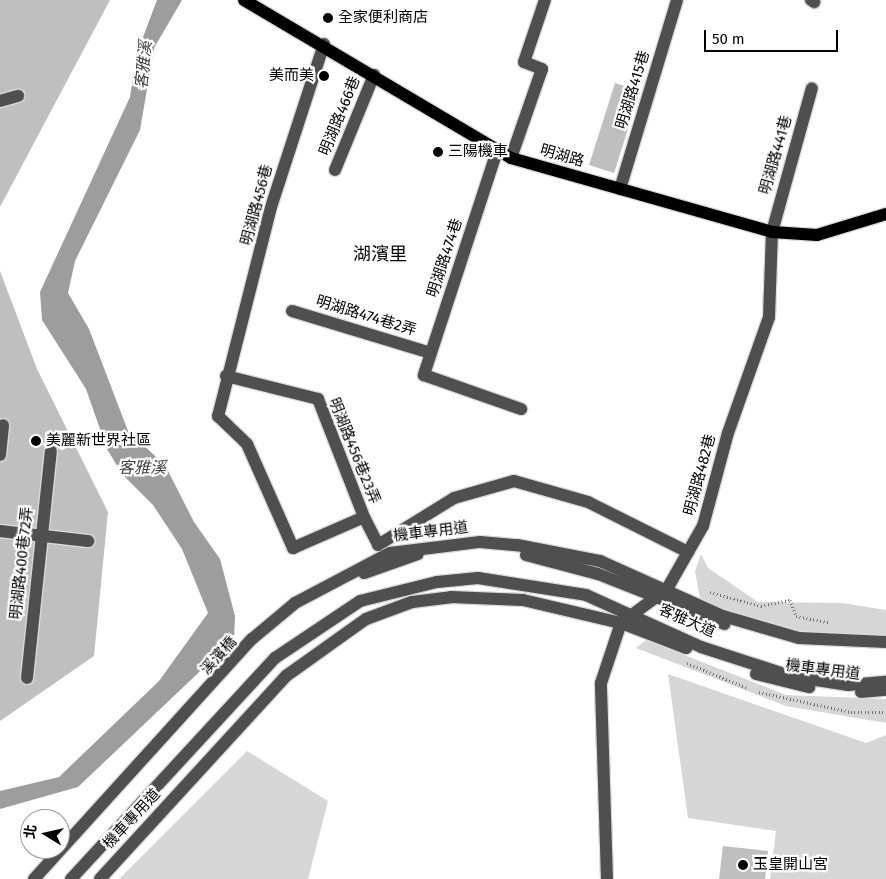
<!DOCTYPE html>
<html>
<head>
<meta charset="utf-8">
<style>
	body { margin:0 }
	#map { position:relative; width:886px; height:879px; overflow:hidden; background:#fff; font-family:"Fira Sans","Noto Sans TC",sans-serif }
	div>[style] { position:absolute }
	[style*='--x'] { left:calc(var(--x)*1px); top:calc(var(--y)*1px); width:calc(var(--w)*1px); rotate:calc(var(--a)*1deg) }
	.green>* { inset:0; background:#d6d6d6 }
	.water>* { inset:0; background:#9d9d9d }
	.building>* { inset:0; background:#bfbfbf }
	.path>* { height:3px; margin-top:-1.5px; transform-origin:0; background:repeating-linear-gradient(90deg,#717171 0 1px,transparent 0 3.5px) }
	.roads { filter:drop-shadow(1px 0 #dbdbdb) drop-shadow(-1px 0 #dbdbdb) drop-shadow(0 1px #dbdbdb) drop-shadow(0 -1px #dbdbdb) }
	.minor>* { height:12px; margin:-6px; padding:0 6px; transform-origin:6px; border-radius:6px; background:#4f4f4f }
	.major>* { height:12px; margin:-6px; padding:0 6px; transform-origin:6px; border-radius:6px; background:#000 }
	.dots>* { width:14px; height:14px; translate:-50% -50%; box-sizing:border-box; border:2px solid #fff; border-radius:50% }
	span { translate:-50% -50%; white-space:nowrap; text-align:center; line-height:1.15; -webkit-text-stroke:4.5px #fff; paint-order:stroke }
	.poi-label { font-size:15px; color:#000 }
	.left { translate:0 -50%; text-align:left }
	.right { translate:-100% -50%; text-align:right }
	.street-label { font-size:15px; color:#000 }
	.water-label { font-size:16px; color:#3e3e3e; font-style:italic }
	.quarter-label { font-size:18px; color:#000 }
	.north { position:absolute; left:20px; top:809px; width:50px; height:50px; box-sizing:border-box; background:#fff; border:1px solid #999; border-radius:50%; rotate:279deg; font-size:14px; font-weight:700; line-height:20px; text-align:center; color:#000 }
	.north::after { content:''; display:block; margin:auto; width:18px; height:22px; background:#000; clip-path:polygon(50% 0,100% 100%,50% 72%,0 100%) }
	.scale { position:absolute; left:704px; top:30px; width:134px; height:22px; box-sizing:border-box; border:2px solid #000; border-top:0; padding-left:6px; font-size:15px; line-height:18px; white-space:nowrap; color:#000; -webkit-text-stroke:4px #fff; paint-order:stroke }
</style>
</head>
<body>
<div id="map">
	<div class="green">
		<div style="clip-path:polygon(701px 554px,708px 568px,758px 602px,842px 603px,886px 610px,886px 636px,833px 641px,756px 623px,700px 599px,695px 571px)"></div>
		<div style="clip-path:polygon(646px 640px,786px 695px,886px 699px,886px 723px,786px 706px,636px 648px)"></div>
		<div style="clip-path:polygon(668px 674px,866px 743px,886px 735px,886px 879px,770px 879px,776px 831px,688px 818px)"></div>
		<div style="clip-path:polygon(247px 751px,328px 801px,308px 879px,119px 879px)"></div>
	</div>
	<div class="water">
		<div style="clip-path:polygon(157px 0,182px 0,154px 48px,140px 130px,75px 261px,68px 293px,89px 329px,128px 431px,165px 465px,194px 522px,220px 559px,235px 616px,234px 639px,78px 787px,0 809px,0 791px,59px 777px,159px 681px,208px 613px,182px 549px,153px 505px,122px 474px,107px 449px,86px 389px,42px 320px,40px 292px,130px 97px,137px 53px)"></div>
	</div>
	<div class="building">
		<div style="clip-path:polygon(0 0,110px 0,0 207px)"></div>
		<div style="clip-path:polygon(615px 83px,640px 91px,614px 173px,589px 165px)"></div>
		<div style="clip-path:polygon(0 271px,37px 369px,108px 512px,94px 656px,0 721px)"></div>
		<div style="clip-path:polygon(723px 846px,768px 851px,765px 879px,719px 879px)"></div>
	</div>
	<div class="path">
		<div style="--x:710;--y:592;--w:53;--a:15.4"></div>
		<div style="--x:761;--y:606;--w:30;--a:-12"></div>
		<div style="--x:790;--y:600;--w:17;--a:69"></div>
		<div style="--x:796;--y:616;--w:33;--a:11"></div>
		<div style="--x:687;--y:663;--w:66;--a:22.3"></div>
		<div style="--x:759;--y:692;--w:94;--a:12.3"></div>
		<div style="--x:851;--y:712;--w:35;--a:0"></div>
	</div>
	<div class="roads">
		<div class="minor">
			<div style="--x:811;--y:0;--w:4;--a:34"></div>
			<div style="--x:324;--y:44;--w:171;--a:108"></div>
			<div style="--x:271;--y:207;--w:216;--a:104.2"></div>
			<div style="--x:218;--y:416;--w:40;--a:44"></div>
			<div style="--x:247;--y:444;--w:114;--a:66.1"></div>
			<div style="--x:293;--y:548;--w:77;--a:-23.6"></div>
			<div style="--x:364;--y:517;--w:31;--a:63"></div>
			<div style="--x:378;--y:545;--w:89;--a:-31.7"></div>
			<div style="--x:454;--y:498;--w:62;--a:-15.8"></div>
			<div style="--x:514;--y:481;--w:77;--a:15.8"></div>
			<div style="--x:588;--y:502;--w:112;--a:26.6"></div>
			<div style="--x:0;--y:101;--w:19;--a:-16"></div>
			<div style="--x:497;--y:151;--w:236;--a:108.1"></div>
			<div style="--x:424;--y:375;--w:103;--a:19.3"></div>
			<div style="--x:511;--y:158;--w:94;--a:-70.8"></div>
			<div style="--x:542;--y:69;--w:19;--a:-159"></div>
			<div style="--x:524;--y:62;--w:65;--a:-71.3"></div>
			<div style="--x:335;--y:170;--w:103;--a:-67.7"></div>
			<div style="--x:620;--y:189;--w:197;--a:-73.2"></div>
			<div style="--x:292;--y:311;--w:145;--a:16.8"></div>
			<div style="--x:226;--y:376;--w:95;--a:14"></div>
			<div style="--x:318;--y:399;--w:127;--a:68.7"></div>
			<div style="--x:0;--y:455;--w:30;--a:-84"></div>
			<div style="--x:0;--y:531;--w:89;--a:6.5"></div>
			<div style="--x:526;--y:555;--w:74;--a:14.8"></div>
			<div style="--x:598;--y:574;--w:136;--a:21.6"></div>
			<div style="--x:364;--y:573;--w:57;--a:-19.4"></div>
			<div style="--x:756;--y:674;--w:55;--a:13.8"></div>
			<div style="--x:27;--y:678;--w:228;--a:-84"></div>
			<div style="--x:861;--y:692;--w:25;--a:-5"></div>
			<div style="--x:34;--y:879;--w:324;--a:-47.8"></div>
			<div style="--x:252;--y:639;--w:56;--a:-39.9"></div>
			<div style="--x:295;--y:603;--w:107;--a:-27.8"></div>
			<div style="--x:390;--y:553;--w:91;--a:-7"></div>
			<div style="--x:480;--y:542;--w:37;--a:5"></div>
			<div style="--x:517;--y:545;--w:85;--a:10.9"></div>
			<div style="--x:600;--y:561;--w:135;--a:24.1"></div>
			<div style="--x:723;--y:616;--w:79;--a:16.1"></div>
			<div style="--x:799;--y:638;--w:87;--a:2.6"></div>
			<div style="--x:71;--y:879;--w:301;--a:-47.3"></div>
			<div style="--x:275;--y:658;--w:102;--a:-33.8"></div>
			<div style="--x:360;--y:601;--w:79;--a:-13.9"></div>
			<div style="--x:437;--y:582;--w:41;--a:-5.6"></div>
			<div style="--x:478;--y:578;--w:109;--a:8.9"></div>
			<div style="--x:586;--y:595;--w:126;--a:24.3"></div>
			<div style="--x:701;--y:647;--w:94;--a:18"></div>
			<div style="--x:790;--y:676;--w:59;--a:8.8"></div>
			<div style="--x:848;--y:685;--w:38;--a:-5"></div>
			<div style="--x:100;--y:879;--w:275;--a:-47.5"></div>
			<div style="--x:286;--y:676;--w:98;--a:-35.5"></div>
			<div style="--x:366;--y:619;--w:49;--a:-20.3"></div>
			<div style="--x:412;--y:602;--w:39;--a:-7"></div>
			<div style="--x:451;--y:597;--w:72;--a:2.4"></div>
			<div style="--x:523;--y:600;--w:101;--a:13.2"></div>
			<div style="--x:621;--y:623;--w:70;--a:21"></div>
			<div style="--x:607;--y:879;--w:196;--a:-91.8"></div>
			<div style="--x:601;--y:683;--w:63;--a:-71.6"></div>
			<div style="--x:621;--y:623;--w:57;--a:-36.5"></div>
			<div style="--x:667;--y:589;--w:73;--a:-60.3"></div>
			<div style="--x:703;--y:526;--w:96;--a:-75"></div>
			<div style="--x:728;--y:433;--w:123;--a:-70.5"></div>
			<div style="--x:769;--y:317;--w:85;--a:-88"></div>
			<div style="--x:772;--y:232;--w:149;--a:-74.5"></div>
		</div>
		<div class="major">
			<div style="--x:244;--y:0;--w:310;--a:30.6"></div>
			<div style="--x:511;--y:158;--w:271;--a:15.8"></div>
			<div style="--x:772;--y:232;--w:45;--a:3.8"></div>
			<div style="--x:817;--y:235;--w:72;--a:-16.9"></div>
		</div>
	</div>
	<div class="dots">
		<div style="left:328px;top:18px;background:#000"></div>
		<div style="left:324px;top:76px;background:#000"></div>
		<div style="left:438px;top:152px;background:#000"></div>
		<div style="left:36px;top:441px;background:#000"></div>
		<div style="left:743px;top:865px;background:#000"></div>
	</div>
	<div class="poi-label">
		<span class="left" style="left:338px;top:18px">全家便利商店</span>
		<span class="right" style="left:314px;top:76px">美而美</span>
		<span class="left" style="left:448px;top:152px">三陽機車</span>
		<span class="left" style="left:46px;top:441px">美麗新世界社區</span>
		<span class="left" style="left:753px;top:865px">玉皇開山宮</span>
	</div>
	<div class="street-label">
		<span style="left:633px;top:90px;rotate:-73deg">明湖路415巷</span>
		<span style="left:340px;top:116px;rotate:-68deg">明湖路466巷</span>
		<span style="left:776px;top:155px;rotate:-74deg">明湖路441巷</span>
		<span style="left:562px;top:156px;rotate:16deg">明湖路</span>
		<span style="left:257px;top:205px;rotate:-75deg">明湖路456巷</span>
		<span style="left:445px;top:258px;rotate:-72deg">明湖路474巷</span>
		<span style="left:366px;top:316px;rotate:17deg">明湖路474巷2弄</span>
		<span style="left:354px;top:451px;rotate:68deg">明湖路456巷23弄</span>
		<span style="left:700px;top:475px;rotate:-75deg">明湖路482巷</span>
		<span style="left:431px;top:532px;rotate:-7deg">機車專用道</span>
		<span style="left:22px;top:563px;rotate:-84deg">明湖路400巷72弄</span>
		<span style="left:687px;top:621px;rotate:24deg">客雅大道</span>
		<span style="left:219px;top:656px;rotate:-48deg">溪濱橋</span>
		<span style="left:823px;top:670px;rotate:7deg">機車專用道</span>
		<span style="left:132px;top:819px;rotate:-47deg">機車專用道</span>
	</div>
	<div class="water-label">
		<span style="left:144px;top:65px;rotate:-84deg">客雅溪</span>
		<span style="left:142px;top:468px">客雅溪</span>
	</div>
	<div class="quarter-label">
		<span style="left:380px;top:254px">湖濱里</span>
	</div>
	<div class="north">北</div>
	<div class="scale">50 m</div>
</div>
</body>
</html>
